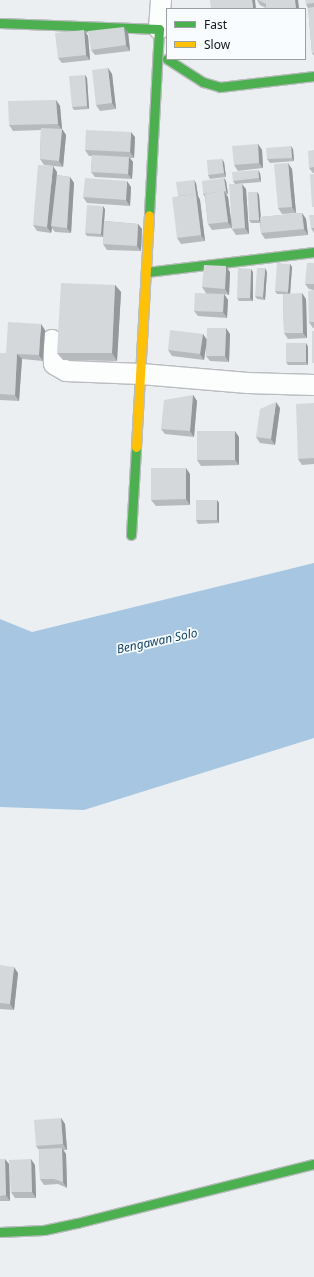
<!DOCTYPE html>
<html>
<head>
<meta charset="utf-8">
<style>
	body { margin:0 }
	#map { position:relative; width:314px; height:1277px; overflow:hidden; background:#ebeff2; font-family:"Noto Sans",sans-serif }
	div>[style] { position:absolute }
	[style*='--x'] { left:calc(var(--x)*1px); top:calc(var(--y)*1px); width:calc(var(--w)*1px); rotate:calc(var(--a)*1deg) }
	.water>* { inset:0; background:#a7c6e1 }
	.roads { filter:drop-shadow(1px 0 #babcbf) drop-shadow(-1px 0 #babcbf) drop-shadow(0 1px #babcbf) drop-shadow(0 -1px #babcbf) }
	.street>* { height:20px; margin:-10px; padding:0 10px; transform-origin:10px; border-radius:10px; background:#fcfdfd }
	.fast>* { height:9px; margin:-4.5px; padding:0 4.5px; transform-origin:4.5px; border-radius:4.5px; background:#4caf50 }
	.slow>* { height:9px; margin:-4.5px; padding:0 4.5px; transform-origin:4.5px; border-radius:4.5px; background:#ffc107 }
	.wall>* { inset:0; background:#b7babc }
	.shaded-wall>* { inset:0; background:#959799 }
	.building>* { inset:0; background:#d5d8db }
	span { translate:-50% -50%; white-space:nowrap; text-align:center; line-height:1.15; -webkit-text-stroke:3.5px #f9fcfe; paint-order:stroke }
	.water-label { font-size:12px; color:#124367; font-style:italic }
	.legend { position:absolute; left:166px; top:8px; width:140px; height:52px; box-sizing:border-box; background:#f9fcfe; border:1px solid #9da0a2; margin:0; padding:5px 7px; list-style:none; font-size:12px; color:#131618 }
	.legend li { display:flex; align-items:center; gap:8px; height:20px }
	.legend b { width:20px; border:1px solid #9da0a2 }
</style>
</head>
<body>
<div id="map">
	<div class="water">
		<div style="clip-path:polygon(314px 563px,314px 738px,84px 810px,0 807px,0 619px,32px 632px)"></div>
	</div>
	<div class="roads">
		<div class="street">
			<div style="--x:159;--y:29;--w:29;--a:-86"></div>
			<div style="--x:52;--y:340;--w:24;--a:85"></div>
			<div style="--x:54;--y:364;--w:14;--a:30"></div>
			<div style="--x:66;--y:371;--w:75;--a:2.3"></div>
			<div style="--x:141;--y:374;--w:107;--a:4.8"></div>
			<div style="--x:248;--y:383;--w:66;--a:1.7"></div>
		</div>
		<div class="fast">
			<div style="--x:0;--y:23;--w:159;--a:2.2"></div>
			<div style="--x:159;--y:29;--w:186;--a:93.1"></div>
			<div style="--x:167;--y:59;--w:43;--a:32.6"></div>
			<div style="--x:203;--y:82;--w:18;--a:16"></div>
			<div style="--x:220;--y:87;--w:95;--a:-6.7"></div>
			<div style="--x:147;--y:272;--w:168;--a:-6.8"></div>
			<div style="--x:131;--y:535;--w:88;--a:-86.7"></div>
			<div style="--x:0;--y:1232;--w:44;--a:-2.6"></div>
			<div style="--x:44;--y:1230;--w:34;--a:-12"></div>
			<div style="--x:77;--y:1223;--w:244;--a:-14"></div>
		</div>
		<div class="slow">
			<div style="--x:136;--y:447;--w:232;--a:-86.8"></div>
		</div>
	</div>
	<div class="wall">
		<div style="clip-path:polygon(257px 0,298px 0,299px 9px,266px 9px,266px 8px,260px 5px)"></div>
		<div style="clip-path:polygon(314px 0,314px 56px,312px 53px,308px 8px,306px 4px)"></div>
		<div style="clip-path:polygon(84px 30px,88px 36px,90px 60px,62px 63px,58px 58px)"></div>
		<div style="clip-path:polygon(128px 32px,130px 51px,95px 55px,91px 50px)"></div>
		<div style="clip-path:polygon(108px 68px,112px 74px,116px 109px,100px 111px,96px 105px)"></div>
		<div style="clip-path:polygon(85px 75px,87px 78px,89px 109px,74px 110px,72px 107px)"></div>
		<div style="clip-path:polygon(56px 100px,60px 106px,62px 129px,66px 135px,63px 167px,44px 165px,40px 159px,41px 130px,13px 131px,9px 125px)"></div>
		<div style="clip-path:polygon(135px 137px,134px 158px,130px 158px,133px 162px,132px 179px,95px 177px,91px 172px,92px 156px,89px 156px,85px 150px)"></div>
		<div style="clip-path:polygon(258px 144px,262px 150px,263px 168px,238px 171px,234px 165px)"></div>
		<div style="clip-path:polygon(293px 149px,294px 161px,270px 163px,267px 159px)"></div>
		<div style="clip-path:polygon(314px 150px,314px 173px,313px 173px,309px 168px)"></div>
		<div style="clip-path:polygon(224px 162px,226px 177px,210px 179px,208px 175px)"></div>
		<div style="clip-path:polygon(292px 169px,296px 213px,282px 214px,278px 208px)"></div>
		<div style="clip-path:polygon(57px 172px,57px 175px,70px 177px,74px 183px,71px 233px,55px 232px,52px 228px,51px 233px,37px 231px,33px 225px)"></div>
		<div style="clip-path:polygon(260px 173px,261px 182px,235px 184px,233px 181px)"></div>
		<div style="clip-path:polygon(224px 178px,226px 181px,228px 194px,226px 194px,228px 197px,231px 219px,246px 189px,249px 234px,236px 235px,232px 229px,231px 228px,212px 230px,208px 224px,205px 197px,203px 194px)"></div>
		<div style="clip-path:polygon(196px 183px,198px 196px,200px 200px,205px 241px,181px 244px,177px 238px,178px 196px)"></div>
		<div style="clip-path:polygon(131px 187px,130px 206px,87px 203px,83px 197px)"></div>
		<div style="clip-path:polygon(257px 192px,259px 195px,261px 217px,302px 213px,306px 219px,308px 235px,265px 239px,261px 233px,260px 223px,251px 223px,249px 220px)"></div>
		<div style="clip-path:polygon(105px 209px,104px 221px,138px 224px,142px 229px,141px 251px,107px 250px,103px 244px,104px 222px,103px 237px,87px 236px,85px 233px)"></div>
		<div style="clip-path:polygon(314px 215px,314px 233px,311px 228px)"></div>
		<div style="clip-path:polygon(314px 263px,314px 290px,309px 289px,305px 284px)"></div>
		<div style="clip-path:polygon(290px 264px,292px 267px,290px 294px,306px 299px,307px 338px,288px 339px,284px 333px,283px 294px,277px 294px,275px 291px)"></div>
		<div style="clip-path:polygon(230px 272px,229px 295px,224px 294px,228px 300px,227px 318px,198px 316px,194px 311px,206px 293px,202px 287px)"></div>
		<div style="clip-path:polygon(253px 272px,253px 301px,239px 301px,237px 298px)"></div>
		<div style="clip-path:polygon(267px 272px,265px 300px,257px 299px,255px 296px)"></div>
		<div style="clip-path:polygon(115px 285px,121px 292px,117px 361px,63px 360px,57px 353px)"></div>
		<div style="clip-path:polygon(314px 290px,314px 328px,313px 328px,309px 322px)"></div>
		<div style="clip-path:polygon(45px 330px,43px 361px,22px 359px,19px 401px,0 400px,0 353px,6px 353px)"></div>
		<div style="clip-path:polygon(203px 334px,206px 339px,230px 334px,229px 362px,210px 361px,206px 356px,206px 343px,204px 360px,172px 356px,168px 350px)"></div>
		<div style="clip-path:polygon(306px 343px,308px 347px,308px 365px,288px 365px,286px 362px)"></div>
		<div style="clip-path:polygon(193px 395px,197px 401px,194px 437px,165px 434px,161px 429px)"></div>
		<div style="clip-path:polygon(314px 403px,314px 464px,302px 465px,298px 459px)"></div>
		<div style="clip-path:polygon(280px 408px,275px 445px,260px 443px,256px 437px)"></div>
		<div style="clip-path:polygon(239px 437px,239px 465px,201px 466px,197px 460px)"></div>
		<div style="clip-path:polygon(190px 474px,190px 505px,156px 506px,151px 500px)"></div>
		<div style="clip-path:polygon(217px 500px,219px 503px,219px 523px,198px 524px,196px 520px)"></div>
		<div style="clip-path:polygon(0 965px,18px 973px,14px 1010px,0 1009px)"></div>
		<div style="clip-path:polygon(61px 1118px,65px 1124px,67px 1150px,63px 1150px,66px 1154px,67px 1188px,58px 1184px,44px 1185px,40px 1179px,39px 1150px,36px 1146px)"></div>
		<div style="clip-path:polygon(0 1159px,9px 1164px,10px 1201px,0 1201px)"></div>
		<div style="clip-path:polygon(35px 1165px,36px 1198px,15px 1198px,11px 1192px)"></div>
	</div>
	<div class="shaded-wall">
		<div style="clip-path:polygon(252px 0,255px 0,256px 9px,253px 9px)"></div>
		<div style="clip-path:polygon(295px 0,298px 0,299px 9px,296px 9px)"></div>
		<div style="clip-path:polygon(124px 27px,128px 32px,130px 51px,126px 45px)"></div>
		<div style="clip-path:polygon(84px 30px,88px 36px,90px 60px,86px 55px)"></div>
		<div style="clip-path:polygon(108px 68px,112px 74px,116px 109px,112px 103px)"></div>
		<div style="clip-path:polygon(85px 75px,87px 78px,89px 109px,87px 106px)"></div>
		<div style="clip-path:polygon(56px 100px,60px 106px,62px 129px,66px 135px,63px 167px,59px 161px,62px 130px,58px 124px)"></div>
		<div style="clip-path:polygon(131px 132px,135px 137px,134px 158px,130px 152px)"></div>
		<div style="clip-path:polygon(258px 144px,262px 150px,263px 168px,259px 163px)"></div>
		<div style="clip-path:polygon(291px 146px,293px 149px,294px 161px,292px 158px)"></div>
		<div style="clip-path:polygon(129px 157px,133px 162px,132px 179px,128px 174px)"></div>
		<div style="clip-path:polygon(222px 159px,224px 162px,226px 177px,224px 173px)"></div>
		<div style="clip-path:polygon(288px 163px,292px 169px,296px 213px,292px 207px)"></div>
		<div style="clip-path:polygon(53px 166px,57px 172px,52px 226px,51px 226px,52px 228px,51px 233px,47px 227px)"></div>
		<div style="clip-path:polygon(258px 170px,260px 173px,261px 182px,259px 178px)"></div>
		<div style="clip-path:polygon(70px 177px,74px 183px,71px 233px,67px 228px)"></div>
		<div style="clip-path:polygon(224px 178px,226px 181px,228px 194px,226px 191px)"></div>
		<div style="clip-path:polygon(194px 180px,196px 183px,198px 196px,200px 200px,205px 241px,201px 235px)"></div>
		<div style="clip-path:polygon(127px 181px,131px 187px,130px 206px,126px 200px)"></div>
		<div style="clip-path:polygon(242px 184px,246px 189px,249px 234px,245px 228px)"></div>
		<div style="clip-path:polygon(224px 191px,228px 197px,232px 228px,228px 222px)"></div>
		<div style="clip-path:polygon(257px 192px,259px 195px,261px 223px,259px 220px)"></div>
		<div style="clip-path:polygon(103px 206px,105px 209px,103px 237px,101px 234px)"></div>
		<div style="clip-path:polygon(302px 213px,306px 219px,308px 235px,304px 229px)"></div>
		<div style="clip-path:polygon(138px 224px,142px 229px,141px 251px,137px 246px)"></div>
		<div style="clip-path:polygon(290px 264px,292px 267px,290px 295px,288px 292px)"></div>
		<div style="clip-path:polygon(226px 266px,230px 272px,229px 295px,225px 289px)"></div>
		<div style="clip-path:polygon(265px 268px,267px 272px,265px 300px,263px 297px)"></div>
		<div style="clip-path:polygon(251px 269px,253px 272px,253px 301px,250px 298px)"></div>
		<div style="clip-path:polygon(115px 285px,121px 292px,117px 361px,112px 353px)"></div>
		<div style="clip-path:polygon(302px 293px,306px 299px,307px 338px,303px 333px)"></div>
		<div style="clip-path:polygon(224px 294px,228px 300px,227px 318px,223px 312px)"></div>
		<div style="clip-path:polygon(41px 324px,45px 330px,43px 361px,39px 355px)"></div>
		<div style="clip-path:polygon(226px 328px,230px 334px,229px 362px,225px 356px)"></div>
		<div style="clip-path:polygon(203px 334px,207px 340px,204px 360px,200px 354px)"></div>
		<div style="clip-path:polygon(306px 343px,308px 347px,308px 365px,306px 362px)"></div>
		<div style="clip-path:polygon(17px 354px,22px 359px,19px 401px,15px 395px)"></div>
		<div style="clip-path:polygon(193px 395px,197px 401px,194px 437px,190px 431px)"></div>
		<div style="clip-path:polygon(276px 402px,280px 408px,275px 445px,271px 439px)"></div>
		<div style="clip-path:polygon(235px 431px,239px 437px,239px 465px,235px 460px)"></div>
		<div style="clip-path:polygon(186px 468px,190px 474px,190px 505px,186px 499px)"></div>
		<div style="clip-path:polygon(217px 500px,219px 503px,219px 523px,217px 520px)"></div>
		<div style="clip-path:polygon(14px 967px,18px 973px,14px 1010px,10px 1004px)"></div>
		<div style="clip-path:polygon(61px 1118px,65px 1124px,67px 1150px,63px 1144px)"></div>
		<div style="clip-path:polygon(62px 1148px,66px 1154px,67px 1188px,63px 1182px)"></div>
		<div style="clip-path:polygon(5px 1159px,9px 1164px,10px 1201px,6px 1195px)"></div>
		<div style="clip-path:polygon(31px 1159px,35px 1165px,36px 1198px,32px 1192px)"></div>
	</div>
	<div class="building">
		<div style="clip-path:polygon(210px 0,252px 0,253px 9px,211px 9px)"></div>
		<div style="clip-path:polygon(258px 0,295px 0,296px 9px,266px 9px,266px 4px)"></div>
		<div style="clip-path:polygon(305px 0,314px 0,314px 3px,306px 4px)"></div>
		<div style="clip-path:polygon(314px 7px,314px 53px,312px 53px,308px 8px)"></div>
		<div style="clip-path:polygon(124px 27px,126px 45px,91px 50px,88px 31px)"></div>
		<div style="clip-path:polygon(84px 30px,86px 55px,58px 58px,55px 33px)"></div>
		<div style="clip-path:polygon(108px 68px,112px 103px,96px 105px,92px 70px)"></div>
		<div style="clip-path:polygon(85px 75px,87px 106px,72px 107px,69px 76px)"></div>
		<div style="clip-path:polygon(56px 100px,58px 124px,9px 125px,8px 101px)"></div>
		<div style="clip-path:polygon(41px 128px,62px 129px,59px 161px,40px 159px)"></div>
		<div style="clip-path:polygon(86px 130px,131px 132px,130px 152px,85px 150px)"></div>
		<div style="clip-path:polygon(258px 144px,259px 163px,234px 165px,232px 146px)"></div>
		<div style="clip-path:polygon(291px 146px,292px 158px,267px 159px,266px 148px)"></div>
		<div style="clip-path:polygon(314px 150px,314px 167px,309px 168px,308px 151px)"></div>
		<div style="clip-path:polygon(92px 155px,129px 157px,128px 174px,91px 172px)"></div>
		<div style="clip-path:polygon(222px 159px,224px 173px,208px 175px,207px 160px)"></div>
		<div style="clip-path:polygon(288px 163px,292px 207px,278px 208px,274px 164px)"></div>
		<div style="clip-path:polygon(38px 165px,53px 166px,47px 227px,33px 225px)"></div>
		<div style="clip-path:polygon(258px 170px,259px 178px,233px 181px,232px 172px)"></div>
		<div style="clip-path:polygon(310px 174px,314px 174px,314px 207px,312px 207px)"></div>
		<div style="clip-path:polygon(57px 175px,70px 177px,67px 228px,51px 226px)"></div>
		<div style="clip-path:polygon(85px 178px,127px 181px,126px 200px,83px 197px)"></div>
		<div style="clip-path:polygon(224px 178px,226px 191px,203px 194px,202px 181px)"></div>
		<div style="clip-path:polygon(194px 180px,196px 194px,178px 196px,176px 182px)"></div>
		<div style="clip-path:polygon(229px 184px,242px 184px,245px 228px,232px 229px)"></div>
		<div style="clip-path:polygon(224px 191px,228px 222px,208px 224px,205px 194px)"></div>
		<div style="clip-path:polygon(248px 192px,257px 192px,259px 220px,249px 220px)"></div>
		<div style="clip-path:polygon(196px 194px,201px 235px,177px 238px,172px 197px)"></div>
		<div style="clip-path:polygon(87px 205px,103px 206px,101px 234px,85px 233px)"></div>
		<div style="clip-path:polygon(302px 213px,304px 229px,261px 233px,260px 217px)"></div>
		<div style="clip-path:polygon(309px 215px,314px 215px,314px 228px,311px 228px)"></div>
		<div style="clip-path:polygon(104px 221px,138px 224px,137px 246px,103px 244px)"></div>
		<div style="clip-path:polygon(277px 263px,290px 264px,288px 292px,275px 291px)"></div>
		<div style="clip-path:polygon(307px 263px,314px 263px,314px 284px,305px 284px)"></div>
		<div style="clip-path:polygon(204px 265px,226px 266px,225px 289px,202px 287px)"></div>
		<div style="clip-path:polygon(238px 268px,251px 269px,250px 298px,237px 298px)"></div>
		<div style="clip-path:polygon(257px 268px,265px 268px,263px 297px,255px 296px)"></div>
		<div style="clip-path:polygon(61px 283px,115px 285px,112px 353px,57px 353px)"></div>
		<div style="clip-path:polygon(314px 290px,314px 322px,309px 322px,308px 291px)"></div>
		<div style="clip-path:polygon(195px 293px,224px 294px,223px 312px,194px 311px)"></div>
		<div style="clip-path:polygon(302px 293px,303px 333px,284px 333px,283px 294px)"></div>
		<div style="clip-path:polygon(8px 322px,41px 324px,39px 355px,17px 354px,15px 395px,0 394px,0 353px,6px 353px)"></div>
		<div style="clip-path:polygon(207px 328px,226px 328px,225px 356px,206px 356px)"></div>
		<div style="clip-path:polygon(170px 330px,203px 334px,200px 354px,168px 350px)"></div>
		<div style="clip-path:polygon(312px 331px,314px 331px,314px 363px,312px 363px)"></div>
		<div style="clip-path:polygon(286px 343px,306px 343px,306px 362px,286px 362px)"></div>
		<div style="clip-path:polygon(193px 395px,190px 431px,161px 429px,164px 400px)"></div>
		<div style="clip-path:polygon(276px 402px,271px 439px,256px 437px,260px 409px)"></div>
		<div style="clip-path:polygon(314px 403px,314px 458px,298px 459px,296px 404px)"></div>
		<div style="clip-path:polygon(197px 431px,235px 431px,235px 460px,197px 460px)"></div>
		<div style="clip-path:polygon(151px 468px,186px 468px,186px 499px,151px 500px)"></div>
		<div style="clip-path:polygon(196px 500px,217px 500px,217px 520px,196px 520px)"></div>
		<div style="clip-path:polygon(0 965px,14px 967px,10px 1004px,0 1003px)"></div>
		<div style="clip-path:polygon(61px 1118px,63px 1144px,36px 1146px,34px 1120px)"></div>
		<div style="clip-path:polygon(62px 1148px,63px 1182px,54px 1179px,40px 1179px,39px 1149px)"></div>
		<div style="clip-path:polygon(0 1159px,5px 1159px,6px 1195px,0 1196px)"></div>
		<div style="clip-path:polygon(31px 1159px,32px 1192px,11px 1192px,9px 1160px)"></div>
	</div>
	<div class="water-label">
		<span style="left:157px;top:641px;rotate:-12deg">Bengawan Solo</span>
	</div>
	<ul class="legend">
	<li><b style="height:5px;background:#4caf50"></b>Fast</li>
	<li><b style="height:5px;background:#ffc107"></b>Slow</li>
	</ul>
</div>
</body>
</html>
